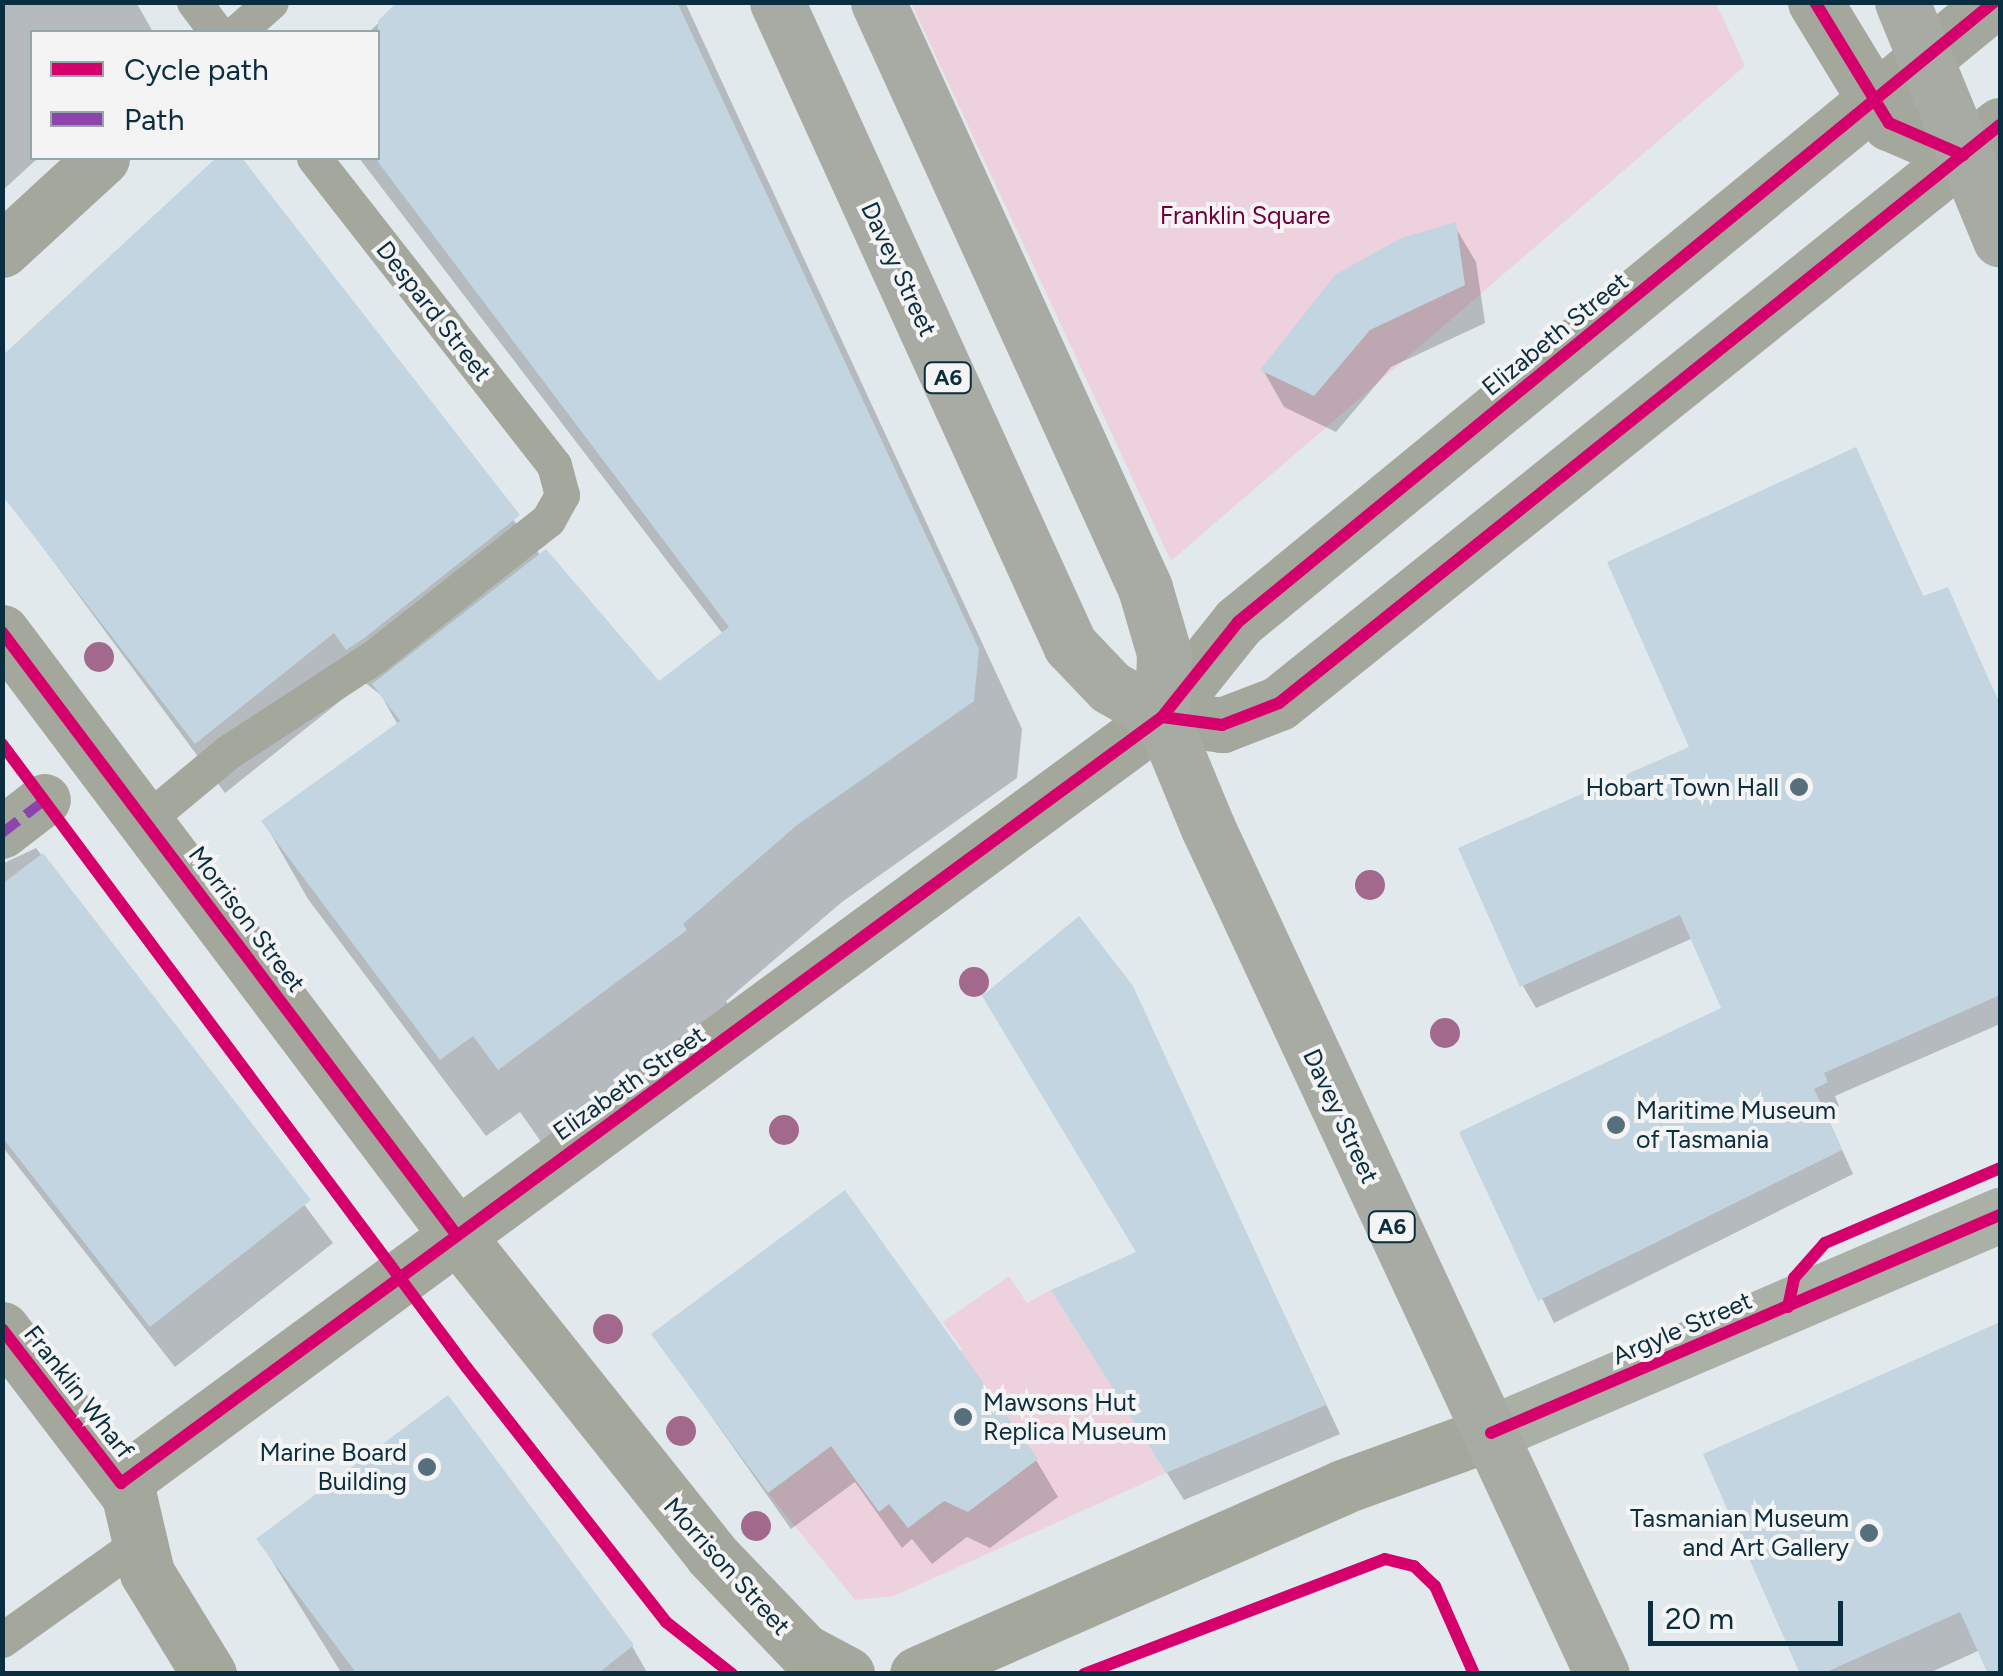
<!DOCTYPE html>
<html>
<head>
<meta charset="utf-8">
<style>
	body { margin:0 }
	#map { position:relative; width:2003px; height:1676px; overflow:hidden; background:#e1e9ed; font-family:Figtree,sans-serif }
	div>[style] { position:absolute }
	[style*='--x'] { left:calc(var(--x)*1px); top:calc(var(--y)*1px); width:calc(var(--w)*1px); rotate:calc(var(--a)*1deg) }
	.green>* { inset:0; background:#edd2de }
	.shadow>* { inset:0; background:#0003 }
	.building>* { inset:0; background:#c2d5e0 }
	.service>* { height:35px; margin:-17.5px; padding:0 17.5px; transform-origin:17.5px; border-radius:17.5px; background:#a4a79c }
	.pedestrian>* { height:52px; margin:-26px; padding:0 26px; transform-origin:26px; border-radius:26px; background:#a4a79c }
	.minor>* { height:55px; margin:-27.5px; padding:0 27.5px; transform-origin:27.5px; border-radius:27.5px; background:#a4a79c }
	.tertiary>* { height:55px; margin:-27.5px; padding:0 27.5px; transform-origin:27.5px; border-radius:27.5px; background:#a4a79c }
	.secondary>* { height:55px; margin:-27.5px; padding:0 27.5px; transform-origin:27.5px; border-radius:27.5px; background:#abb0a7 }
	.trunk>* { height:55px; margin:-27.5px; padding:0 27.5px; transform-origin:27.5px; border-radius:27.5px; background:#a8aba3 }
	.quiet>* { height:10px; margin-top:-5px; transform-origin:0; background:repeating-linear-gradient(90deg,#8e44ad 0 20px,transparent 0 30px) }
	.cycleway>* { height:12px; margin:-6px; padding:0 6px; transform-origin:6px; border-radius:6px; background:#d6006c }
	.trees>* { width:30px; height:30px; margin:-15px; border-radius:50%; background:#a2698d }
	.dots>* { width:28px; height:28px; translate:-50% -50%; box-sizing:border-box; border:5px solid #f4f4f4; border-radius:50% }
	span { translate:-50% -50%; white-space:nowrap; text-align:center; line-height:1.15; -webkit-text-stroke:8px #f4f4f4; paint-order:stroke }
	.shield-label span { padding:2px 8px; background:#f4f4f4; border:2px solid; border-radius:8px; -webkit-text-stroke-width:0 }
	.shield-label { font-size:22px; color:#0a2d3f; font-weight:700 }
	.park-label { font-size:25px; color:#6f003e }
	.street-label { font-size:25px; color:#0a2d3f }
	.poi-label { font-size:25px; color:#0a2d3f }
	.right { translate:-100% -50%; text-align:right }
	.left { translate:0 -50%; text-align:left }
	.frame { position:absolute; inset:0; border:5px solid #0a2d3f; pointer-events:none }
	.legend { position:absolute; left:30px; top:30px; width:350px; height:130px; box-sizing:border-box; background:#f4f4f4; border:2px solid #96a4ac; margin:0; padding:12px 18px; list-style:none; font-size:30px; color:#0a2d3f }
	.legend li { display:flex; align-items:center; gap:20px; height:50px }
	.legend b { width:50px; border:2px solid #96a4ac }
	.scale { position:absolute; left:1648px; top:1601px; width:195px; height:45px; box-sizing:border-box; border:5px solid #0a2d3f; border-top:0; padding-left:12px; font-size:30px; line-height:35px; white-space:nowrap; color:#0a2d3f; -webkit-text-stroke:8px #f4f4f4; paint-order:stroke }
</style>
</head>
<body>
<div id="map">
	<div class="green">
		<div style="clip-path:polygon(911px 3px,1716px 3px,1745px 66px,1171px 561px)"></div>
		<div style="clip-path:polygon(1009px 1276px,1027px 1303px,1051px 1290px,1166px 1473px,894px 1596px,855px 1600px,768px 1493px,962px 1349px,943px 1322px)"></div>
	</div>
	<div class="shadow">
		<div style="clip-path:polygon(2px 2px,136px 2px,153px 32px,32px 32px,38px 158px,2px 191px)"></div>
		<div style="clip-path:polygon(401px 2px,685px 2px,1022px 729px,1017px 778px,842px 902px,726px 1001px,730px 1008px,544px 1146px,520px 1112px,486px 1136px,308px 899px,264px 822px,398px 725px,381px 695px,364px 682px,225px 793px,2px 492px,2px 361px,220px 158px,238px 158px,541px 556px,658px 684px,723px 634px,359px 158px,378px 158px,378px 32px,369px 32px)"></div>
		<div style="clip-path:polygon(1454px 225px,1476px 262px,1485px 323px,1391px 367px,1336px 432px,1284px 407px,1263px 370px)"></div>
		<div style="clip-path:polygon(1855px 450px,1924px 598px,1946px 590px,2000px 704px,2000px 1024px,1835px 1096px,1839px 1106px,1825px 1112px,1853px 1174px,1554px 1323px,1463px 1134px,1725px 1009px,1693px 938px,1536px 1008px,1523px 986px,1692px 748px)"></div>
		<div style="clip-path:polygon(36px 848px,333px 1243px,175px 1367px,2px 1146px,2px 864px)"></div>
		<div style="clip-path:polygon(1131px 988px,1340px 1434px,1184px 1500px,1070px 1319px,1139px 1253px)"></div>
		<div style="clip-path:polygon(2000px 1325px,2000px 1674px,1990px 1674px,1980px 1650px,1927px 1674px,1803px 1674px,1706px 1455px)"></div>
		<div style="clip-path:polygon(654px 1335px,1036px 1460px,1058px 1497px,990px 1548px,967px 1537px,932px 1564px,912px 1539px,902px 1548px,855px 1482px,791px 1529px)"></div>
		<div style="clip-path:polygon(259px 1540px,632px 1646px,648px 1674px,342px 1674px)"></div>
	</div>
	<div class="building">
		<div style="clip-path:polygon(397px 2px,677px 2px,979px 649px,974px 701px,797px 825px,683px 924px,687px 930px,498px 1070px,473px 1036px,440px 1060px,261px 821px,400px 721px,372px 684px,546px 549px,659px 681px,729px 627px,378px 162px,378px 21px)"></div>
		<div style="clip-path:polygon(216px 158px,242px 158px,520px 515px,363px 639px,346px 650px,334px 633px,195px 744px,2px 495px,2px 356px)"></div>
		<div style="clip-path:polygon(1456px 222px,1465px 285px,1370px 330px,1314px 396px,1260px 370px,1335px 275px,1401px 238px)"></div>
		<div style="clip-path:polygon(1856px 447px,1923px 596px,1948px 587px,2000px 705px,2000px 995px,1824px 1073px,1828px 1082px,1814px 1089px,1842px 1150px,1538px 1301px,1459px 1132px,1721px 1008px,1680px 915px,1520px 987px,1458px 848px,1689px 747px,1607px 562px)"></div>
		<div style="clip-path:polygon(43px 853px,311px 1200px,150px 1327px,2px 1137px,2px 884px)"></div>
		<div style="clip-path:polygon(1079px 916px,1133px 986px,1326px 1405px,1166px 1473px,1051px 1290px,1136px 1252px,982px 996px)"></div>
		<div style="clip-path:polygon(845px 1190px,1038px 1459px,968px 1512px,944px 1501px,908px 1528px,889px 1504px,879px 1512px,831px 1446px,768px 1493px,651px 1334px)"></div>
		<div style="clip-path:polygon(2000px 1322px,2000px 1674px,1988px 1674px,1960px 1612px,1822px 1674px,1800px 1674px,1703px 1454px)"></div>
		<div style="clip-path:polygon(448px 1395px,634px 1645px,597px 1674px,357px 1674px,256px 1539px)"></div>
	</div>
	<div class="service">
		<div style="--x:194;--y:2;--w:38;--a:53"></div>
		<div style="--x:237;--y:32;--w:45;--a:-41.4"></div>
		<div style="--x:145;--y:821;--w:108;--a:-39.7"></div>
		<div style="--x:228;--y:752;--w:176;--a:-33.1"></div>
		<div style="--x:375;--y:656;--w:220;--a:-38.2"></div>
		<div style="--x:548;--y:520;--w:29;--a:-61"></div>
		<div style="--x:562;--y:495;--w:31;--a:-105"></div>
		<div style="--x:554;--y:465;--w:390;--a:-128"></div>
		<div style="--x:2;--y:1640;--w:171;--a:-35.5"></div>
	</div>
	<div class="pedestrian">
		<div style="--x:2;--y:833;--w:54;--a:-37.5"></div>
	</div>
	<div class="minor">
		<div style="--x:1815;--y:2;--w:142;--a:58.6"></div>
		<div style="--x:1889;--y:123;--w:81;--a:23.4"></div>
		<div style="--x:2;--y:250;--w:136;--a:-42.6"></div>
		<div style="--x:1162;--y:717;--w:61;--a:7.6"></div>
		<div style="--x:1222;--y:725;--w:61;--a:-21.1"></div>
		<div style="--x:1279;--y:703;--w:924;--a:-38.72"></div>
		<div style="--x:2;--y:1329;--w:210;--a:52.7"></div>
		<div style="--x:129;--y:1496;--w:79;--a:76.8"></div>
		<div style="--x:147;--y:1573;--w:119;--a:58.5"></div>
		<div style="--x:121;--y:1483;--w:1292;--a:-36.35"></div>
		<div style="--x:1162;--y:717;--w:122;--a:-51.3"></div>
		<div style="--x:1238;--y:622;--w:978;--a:-39.36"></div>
	</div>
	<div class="tertiary">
		<div style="--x:2;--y:632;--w:754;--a:52.98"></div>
		<div style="--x:456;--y:1234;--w:409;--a:51.4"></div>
		<div style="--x:711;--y:1554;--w:134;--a:46.2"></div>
		<div style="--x:804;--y:1651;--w:49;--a:28.1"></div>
		<div style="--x:917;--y:1674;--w:464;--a:-23.7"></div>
		<div style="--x:1342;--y:1487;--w:158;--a:-19.9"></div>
	</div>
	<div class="secondary">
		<div style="--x:1491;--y:1433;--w:554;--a:-23.19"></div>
	</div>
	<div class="trunk">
		<div style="--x:777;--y:2;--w:707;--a:65.5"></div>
		<div style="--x:1070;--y:645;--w:58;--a:46.4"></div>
		<div style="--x:1110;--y:687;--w:60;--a:30"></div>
		<div style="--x:878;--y:2;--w:644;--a:65.5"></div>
		<div style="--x:1145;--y:588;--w:68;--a:73.7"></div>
		<div style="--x:1164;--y:653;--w:64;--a:91.8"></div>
		<div style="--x:1162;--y:717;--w:120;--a:67.5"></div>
		<div style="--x:1208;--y:828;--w:933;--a:65.03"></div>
		<div style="--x:1902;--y:2;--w:257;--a:67.6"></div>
	</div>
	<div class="quiet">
		<div style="--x:2;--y:833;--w:54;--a:-37.5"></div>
	</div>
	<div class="cycleway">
		<div style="--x:1815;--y:2;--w:142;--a:58.6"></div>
		<div style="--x:1889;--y:123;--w:81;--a:23.4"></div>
		<div style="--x:2;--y:632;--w:754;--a:52.98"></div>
		<div style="--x:1162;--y:717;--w:61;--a:7.6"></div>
		<div style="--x:1222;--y:725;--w:61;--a:-21.1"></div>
		<div style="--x:1279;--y:703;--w:924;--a:-38.72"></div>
		<div style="--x:2;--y:744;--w:778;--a:53.31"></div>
		<div style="--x:467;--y:1368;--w:323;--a:51.9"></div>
		<div style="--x:666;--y:1622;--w:84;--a:38.2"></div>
		<div style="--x:1788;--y:1307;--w:30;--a:-78"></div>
		<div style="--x:1794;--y:1278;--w:47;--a:-48.5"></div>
		<div style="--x:1825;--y:1243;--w:190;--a:-23.2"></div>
		<div style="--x:2;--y:1329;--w:195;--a:52.3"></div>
		<div style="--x:121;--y:1483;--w:1292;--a:-36.35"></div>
		<div style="--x:1162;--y:717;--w:122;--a:-51.3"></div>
		<div style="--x:1238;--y:622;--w:978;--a:-39.36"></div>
		<div style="--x:1491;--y:1433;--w:554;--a:-23.19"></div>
		<div style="--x:1084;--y:1674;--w:322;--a:-20.9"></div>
		<div style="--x:1385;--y:1559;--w:30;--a:14"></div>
		<div style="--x:1414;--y:1566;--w:29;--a:44"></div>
		<div style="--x:1435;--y:1586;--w:96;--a:66.1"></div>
	</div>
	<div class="trees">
		<div style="left:99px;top:657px"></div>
		<div style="left:1370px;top:885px"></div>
		<div style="left:974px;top:982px"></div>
		<div style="left:1445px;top:1033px"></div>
		<div style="left:784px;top:1130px"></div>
		<div style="left:608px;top:1329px"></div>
		<div style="left:681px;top:1431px"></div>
		<div style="left:756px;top:1526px"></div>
	</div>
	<div class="dots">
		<div style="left:1799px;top:787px;background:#556f7c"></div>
		<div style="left:1616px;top:1125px;background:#556f7c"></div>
		<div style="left:963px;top:1417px;background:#556f7c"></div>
		<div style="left:427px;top:1467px;background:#556f7c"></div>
		<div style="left:1869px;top:1533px;background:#556f7c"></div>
	</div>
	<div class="shield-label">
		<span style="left:948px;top:378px">A6</span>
		<span style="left:1392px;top:1227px">A6</span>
	</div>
	<div class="park-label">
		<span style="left:1245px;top:215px">Franklin Square</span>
	</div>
	<div class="street-label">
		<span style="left:899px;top:269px;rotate:65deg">Davey Street</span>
		<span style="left:434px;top:311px;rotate:52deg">Despard Street</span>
		<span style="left:1555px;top:334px;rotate:-39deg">Elizabeth Street</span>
		<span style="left:247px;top:919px;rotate:53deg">Morrison Street</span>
		<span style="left:629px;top:1083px;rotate:-35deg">Elizabeth Street</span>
		<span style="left:1341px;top:1116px;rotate:65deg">Davey Street</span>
		<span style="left:1682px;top:1328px;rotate:-23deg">Argyle Street</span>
		<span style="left:79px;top:1392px;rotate:52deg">Franklin Wharf</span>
		<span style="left:727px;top:1566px;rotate:48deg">Morrison Street</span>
	</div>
	<div class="poi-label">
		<span class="right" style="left:1779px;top:787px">Hobart Town Hall</span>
		<span class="left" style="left:1636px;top:1125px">Maritime Museum<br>of Tasmania</span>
		<span class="left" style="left:983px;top:1417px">Mawsons Hut<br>Replica Museum</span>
		<span class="right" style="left:407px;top:1467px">Marine Board<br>Building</span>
		<span class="right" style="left:1849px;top:1533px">Tasmanian Museum<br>and Art Gallery</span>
	</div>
	<div class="frame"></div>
	<ul class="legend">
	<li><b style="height:12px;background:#d6006c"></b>Cycle path</li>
	<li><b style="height:12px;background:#8e44ad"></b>Path</li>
	</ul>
	<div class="scale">20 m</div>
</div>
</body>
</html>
